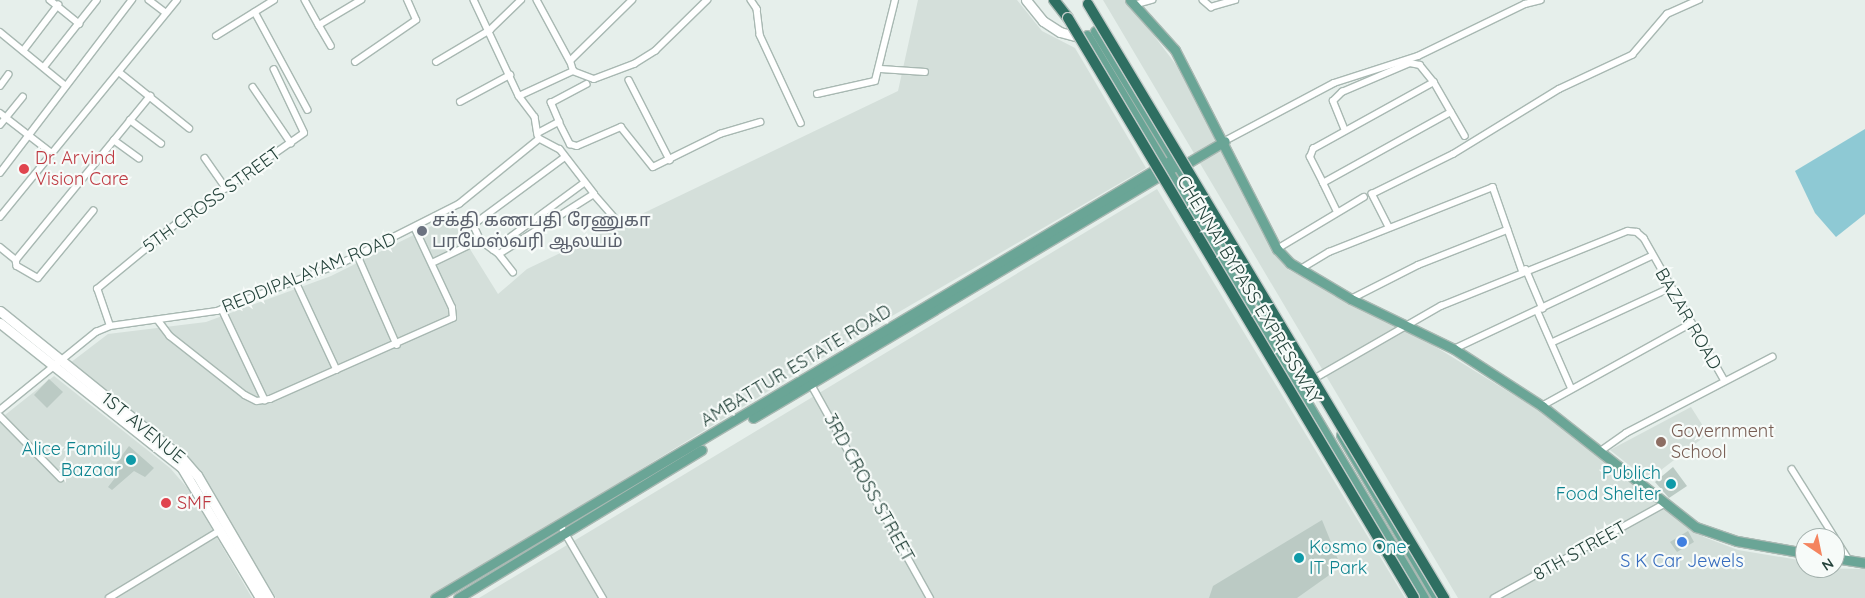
<!DOCTYPE html>
<html>
<head>
<meta charset="utf-8">
<style>
	body { margin:0 }
	#map { position:relative; width:1865px; height:598px; overflow:hidden; background:#e6efeb; font-family:Quicksand,"Noto Sans Tamil",sans-serif }
	div>[style] { position:absolute }
	[style*='--x'] { left:calc(var(--x)*1px); top:calc(var(--y)*1px); width:calc(var(--w)*1px); rotate:calc(var(--a)*1deg) }
	.built>* { inset:0; background:#d4dfda }
	.water>* { inset:0; background:#8ec9d4 }
	.building>* { inset:0; background:#bbcac4 }
	.roads { filter:drop-shadow(1px 0 #a8b8b2) drop-shadow(-1px 0 #a8b8b2) drop-shadow(0 1px #a8b8b2) drop-shadow(0 -1px #a8b8b2) }
	.street>* { height:5.5px; margin:-2.75px; padding:0 2.75px; transform-origin:2.75px; border-radius:2.75px; background:#fff }
	.secondary>* { height:9px; margin:-4.5px; padding:0 4.5px; transform-origin:4.5px; border-radius:4.5px; background:#fff }
	.primary>* { height:9px; margin:-4.5px; padding:0 4.5px; transform-origin:4.5px; border-radius:4.5px; background:#6aa596 }
	.highway>* { height:10px; margin:-5px; padding:0 5px; transform-origin:5px; border-radius:5px; background:#2f6f62 }
	.bridges { filter:drop-shadow(1px 0 #c2cac8) drop-shadow(-1px 0 #c2cac8) drop-shadow(0 1px #c2cac8) drop-shadow(0 -1px #c2cac8) }
	.highway-bridge>* { height:10px; margin:-5px; padding:0 5px; transform-origin:5px; border-radius:5px; background:#2f6f62 }
	.dots>* { width:14px; height:14px; translate:-50% -50%; box-sizing:border-box; border:2px solid #f7fbf9; border-radius:50% }
	span { translate:-50% -50%; white-space:nowrap; text-align:center; line-height:1.15; -webkit-text-stroke:4.5px #f7fbf9; paint-order:stroke }
	.health-label { font-size:18px; color:#be3a42 }
	.left { translate:0 -50%; text-align:left }
	.street-label { font-size:18px; color:#24423a }
	.worship-label { font-size:18px; color:#5b616d }
	.education-label { font-size:18px; color:#785e54 }
	.culture-label { font-size:18px; color:#0d838f }
	.right { translate:-100% -50%; text-align:right }
	.shop-label { font-size:18px; color:#366cbe }
	.north { position:absolute; left:1795px; top:528px; width:50px; height:50px; box-sizing:border-box; background:#f7fbf9; border:1px solid #a3b1ad; border-radius:50%; rotate:146deg; font-size:14px; font-weight:700; line-height:20px; text-align:center; color:#24423a }
	.north::after { content:''; display:block; margin:auto; width:18px; height:22px; background:#f4845f; clip-path:polygon(50% 0,100% 100%,50% 72%,0 100%) }
</style>
</head>
<body>
<div id="map">
	<div class="built">
		<div style="clip-path:polygon(918px 0,1017px 0,1042px 31px,1075px 48px,1146px 168px,868px 330px,431px 598px,276px 598px,199px 471px,179px 447px,70px 363px,108px 334px,206px 322px,331px 276px,450px 217px,498px 294px,527px 269px,898px 91px)"></div>
		<div style="clip-path:polygon(1103px 0,1127px 0,1177px 66px,1264px 236px,1289px 270px,1431px 344px,1538px 410px,1704px 537px,1738px 550px,1805px 561px,1805px 568px,1865px 569px,1865px 598px,1458px 598px)"></div>
		<div style="clip-path:polygon(1157px 189px,1405px 598px,479px 598px,617px 515px)"></div>
		<div style="clip-path:polygon(54px 376px,170px 468px,190px 491px,252px 598px,0 598px,0 419px)"></div>
		<div style="clip-path:polygon(1691px 407px,1708px 434px,1648px 480px,1610px 450px)"></div>
	</div>
	<div class="water">
		<div style="clip-path:polygon(1865px 129px,1865px 214px,1836px 237px,1815px 213px,1795px 171px)"></div>
	</div>
	<div class="building">
		<div style="clip-path:polygon(49px 379px,63px 392px,47px 408px,34px 395px)"></div>
		<div style="clip-path:polygon(129px 446px,154px 468px,145px 477px,134px 471px,112px 490px,108px 487px,115px 478px,108px 474px)"></div>
		<div style="clip-path:polygon(1673px 467px,1687px 486px,1669px 498px,1655px 482px)"></div>
		<div style="clip-path:polygon(1322px 520px,1339px 562px,1328px 576px,1297px 598px,1209px 598px,1213px 586px)"></div>
		<div style="clip-path:polygon(1688px 531px,1694px 542px,1677px 552px,1670px 542px)"></div>
	</div>
	<div class="roads">
		<div class="street">
			<div style="--x:50;--y:0;--w:38;--a:39"></div>
			<div style="--x:149;--y:0;--w:21;--a:37"></div>
			<div style="--x:305;--y:0;--w:29;--a:61"></div>
			<div style="--x:319;--y:25;--w:49;--a:-30.8"></div>
			<div style="--x:474;--y:0;--w:106;--a:64.9"></div>
			<div style="--x:519;--y:96;--w:26;--a:53"></div>
			<div style="--x:535;--y:117;--w:18;--a:81"></div>
			<div style="--x:537;--y:0;--w:69;--a:61.6"></div>
			<div style="--x:751;--y:0;--w:11;--a:56"></div>
			<div style="--x:757;--y:9;--w:26;--a:83"></div>
			<div style="--x:760;--y:35;--w:97;--a:65"></div>
			<div style="--x:1203;--y:0;--w:11;--a:41"></div>
			<div style="--x:1211;--y:7;--w:25;--a:-16"></div>
			<div style="--x:1134;--y:5;--w:19;--a:-16"></div>
			<div style="--x:255;--y:12;--w:111;--a:61.6"></div>
			<div style="--x:319;--y:25;--w:24;--a:60"></div>
			<div style="--x:0;--y:32;--w:85;--a:39.3"></div>
			<div style="--x:216;--y:36;--w:68;--a:-31.8"></div>
			<div style="--x:23;--y:51;--w:58;--a:-52.7"></div>
			<div style="--x:355;--y:62;--w:74;--a:-34.5"></div>
			<div style="--x:416;--y:20;--w:22;--a:-114"></div>
			<div style="--x:436;--y:62;--w:63;--a:-30.7"></div>
			<div style="--x:490;--y:30;--w:43;--a:-44.1"></div>
			<div style="--x:44;--y:67;--w:85;--a:-51.7"></div>
			<div style="--x:881;--y:69;--w:44;--a:3.9"></div>
			<div style="--x:573;--y:71;--w:22;--a:21"></div>
			<div style="--x:594;--y:79;--w:43;--a:-20.6"></div>
			<div style="--x:634;--y:64;--w:25;--a:-32"></div>
			<div style="--x:655;--y:51;--w:73;--a:-44.4"></div>
			<div style="--x:119;--y:72;--w:90;--a:38.7"></div>
			<div style="--x:629;--y:80;--w:90;--a:62.9"></div>
			<div style="--x:0;--y:86;--w:14;--a:-54"></div>
			<div style="--x:253;--y:87;--w:68;--a:55.8"></div>
			<div style="--x:817;--y:94;--w:59;--a:-12.6"></div>
			<div style="--x:875;--y:81;--w:83;--a:-76.1"></div>
			<div style="--x:519;--y:96;--w:60;--a:-24.8"></div>
			<div style="--x:573;--y:71;--w:10;--a:-107"></div>
			<div style="--x:570;--y:61;--w:87;--a:-44.5"></div>
			<div style="--x:460;--y:102;--w:57;--a:-28.4"></div>
			<div style="--x:0;--y:113;--w:66;--a:37.6"></div>
			<div style="--x:130;--y:120;--w:39;--a:37"></div>
			<div style="--x:559;--y:122;--w:21;--a:-113"></div>
			<div style="--x:551;--y:103;--w:40;--a:-28"></div>
			<div style="--x:0;--y:125;--w:36;--a:-51"></div>
			<div style="--x:1345;--y:131;--w:32;--a:-112"></div>
			<div style="--x:1333;--y:101;--w:13;--a:-45"></div>
			<div style="--x:1342;--y:92;--w:74;--a:-23.1"></div>
			<div style="--x:1410;--y:63;--w:10;--a:11"></div>
			<div style="--x:1420;--y:65;--w:22;--a:51"></div>
			<div style="--x:538;--y:133;--w:24;--a:-28"></div>
			<div style="--x:559;--y:122;--w:25;--a:63"></div>
			<div style="--x:570;--y:144;--w:7;--a:16"></div>
			<div style="--x:577;--y:146;--w:48;--a:-23.4"></div>
			<div style="--x:621;--y:127;--w:51;--a:51.3"></div>
			<div style="--x:653;--y:167;--w:75;--a:-26.2"></div>
			<div style="--x:720;--y:134;--w:42;--a:-16.7"></div>
			<div style="--x:114;--y:140;--w:31;--a:36"></div>
			<div style="--x:1225;--y:141;--w:123;--a:-28"></div>
			<div style="--x:1334;--y:83;--w:88;--a:-17.8"></div>
			<div style="--x:1418;--y:56;--w:119;--a:-25.9"></div>
			<div style="--x:1525;--y:4;--w:16;--a:-14"></div>
			<div style="--x:205;--y:158;--w:37;--a:55"></div>
			<div style="--x:0;--y:173;--w:218;--a:-52.7"></div>
			<div style="--x:1323;--y:183;--w:29;--a:-117"></div>
			<div style="--x:1310;--y:157;--w:9;--a:-69"></div>
			<div style="--x:1313;--y:149;--w:138;--a:-29"></div>
			<div style="--x:1434;--y:82;--w:62;--a:60.1"></div>
			<div style="--x:594;--y:194;--w:35;--a:49"></div>
			<div style="--x:1337;--y:212;--w:32;--a:-116"></div>
			<div style="--x:1323;--y:183;--w:146;--a:-29"></div>
			<div style="--x:0;--y:217;--w:280;--a:-50.8"></div>
			<div style="--x:1389;--y:228;--w:38;--a:-117"></div>
			<div style="--x:1372;--y:194;--w:90;--a:-26.3"></div>
			<div style="--x:1453;--y:154;--w:124;--a:-31.5"></div>
			<div style="--x:1559;--y:89;--w:81;--a:-25"></div>
			<div style="--x:1632;--y:55;--w:54;--a:-49.5"></div>
			<div style="--x:1667;--y:14;--w:35;--a:-24"></div>
			<div style="--x:480;--y:240;--w:17;--a:-115"></div>
			<div style="--x:473;--y:225;--w:114;--a:-36.5"></div>
			<div style="--x:0;--y:247;--w:21;--a:39"></div>
			<div style="--x:16;--y:260;--w:6;--a:81"></div>
			<div style="--x:17;--y:266;--w:24;--a:30"></div>
			<div style="--x:38;--y:278;--w:87;--a:-50.6"></div>
			<div style="--x:1277;--y:249;--w:101;--a:-30.9"></div>
			<div style="--x:493;--y:250;--w:113;--a:-36.4"></div>
			<div style="--x:499;--y:254;--w:23;--a:52"></div>
			<div style="--x:358;--y:256;--w:97;--a:66.3"></div>
			<div style="--x:16;--y:260;--w:212;--a:-50.7"></div>
			<div style="--x:432;--y:263;--w:53;--a:-25.6"></div>
			<div style="--x:480;--y:240;--w:24;--a:36"></div>
			<div style="--x:499;--y:254;--w:112;--a:-32.3"></div>
			<div style="--x:594;--y:194;--w:56;--a:-127.7"></div>
			<div style="--x:560;--y:150;--w:24;--a:-152"></div>
			<div style="--x:1526;--y:269;--w:43;--a:67"></div>
			<div style="--x:1299;--y:270;--w:35;--a:-31"></div>
			<div style="--x:1329;--y:252;--w:176;--a:-21.6"></div>
			<div style="--x:1493;--y:187;--w:88;--a:70.7"></div>
			<div style="--x:295;--y:280;--w:99;--a:65"></div>
			<div style="--x:1351;--y:299;--w:75;--a:-26.9"></div>
			<div style="--x:1418;--y:265;--w:96;--a:-21.5"></div>
			<div style="--x:222;--y:309;--w:101;--a:64.7"></div>
			<div style="--x:1538;--y:312;--w:82;--a:66.3"></div>
			<div style="--x:158;--y:320;--w:20;--a:53"></div>
			<div style="--x:170;--y:336;--w:95;--a:38.2"></div>
			<div style="--x:245;--y:395;--w:13;--a:27"></div>
			<div style="--x:257;--y:401;--w:13;--a:-9"></div>
			<div style="--x:270;--y:399;--w:200;--a:-23.9"></div>
			<div style="--x:453;--y:318;--w:10;--a:-96"></div>
			<div style="--x:452;--y:308;--w:87;--a:-115.1"></div>
			<div style="--x:110;--y:326;--w:39;--a:-109"></div>
			<div style="--x:97;--y:289;--w:118;--a:-39.5"></div>
			<div style="--x:188;--y:214;--w:141;--a:-34.9"></div>
			<div style="--x:304;--y:133;--w:70;--a:-115.5"></div>
			<div style="--x:1553;--y:342;--w:129;--a:-24.8"></div>
			<div style="--x:1454;--y:349;--w:219;--a:-25.2"></div>
			<div style="--x:810;--y:382;--w:247;--a:60.9"></div>
			<div style="--x:1300;--y:387;--w:163;--a:-29.9"></div>
			<div style="--x:1441;--y:306;--w:201;--a:-21.9"></div>
			<div style="--x:1628;--y:231;--w:9;--a:6"></div>
			<div style="--x:1637;--y:232;--w:9;--a:41"></div>
			<div style="--x:1644;--y:238;--w:164;--a:60.5"></div>
			<div style="--x:1542;--y:406;--w:171;--a:-29"></div>
			<div style="--x:0;--y:410;--w:124;--a:-39.1"></div>
			<div style="--x:96;--y:332;--w:15;--a:-23"></div>
			<div style="--x:110;--y:326;--w:108;--a:-8"></div>
			<div style="--x:217;--y:311;--w:134;--a:-21"></div>
			<div style="--x:342;--y:263;--w:131;--a:-26.8"></div>
			<div style="--x:459;--y:204;--w:103;--a:-39.1"></div>
			<div style="--x:0;--y:416;--w:87;--a:45.5"></div>
			<div style="--x:1602;--y:450;--w:29;--a:-35"></div>
			<div style="--x:1626;--y:433;--w:165;--a:-27.5"></div>
			<div style="--x:1792;--y:469;--w:107;--a:57.9"></div>
			<div style="--x:560;--y:524;--w:86;--a:59.8"></div>
			<div style="--x:109;--y:598;--w:131;--a:-31.3"></div>
			<div style="--x:1494;--y:598;--w:196;--a:-28.9"></div>
		</div>
		<div class="secondary">
			<div style="--x:1026;--y:0;--w:27;--a:51"></div>
			<div style="--x:1043;--y:21;--w:20;--a:33"></div>
			<div style="--x:1060;--y:32;--w:24;--a:15"></div>
			<div style="--x:0;--y:311;--w:234;--a:38.9"></div>
			<div style="--x:182;--y:458;--w:23;--a:49"></div>
			<div style="--x:197;--y:475;--w:143;--a:59.7"></div>
			<div style="--x:0;--y:323;--w:233;--a:38.5"></div>
			<div style="--x:182;--y:468;--w:152;--a:59"></div>
		</div>
		<div class="primary">
			<div style="--x:1130;--y:0;--w:67;--a:48"></div>
			<div style="--x:1175;--y:50;--w:224;--a:62.9"></div>
			<div style="--x:1277;--y:249;--w:19;--a:47"></div>
			<div style="--x:1290;--y:263;--w:71;--a:30.5"></div>
			<div style="--x:1351;--y:299;--w:114;--a:25.9"></div>
			<div style="--x:1454;--y:349;--w:105;--a:32.9"></div>
			<div style="--x:1542;--y:406;--w:196;--a:38.2"></div>
			<div style="--x:1696;--y:527;--w:43;--a:18.9"></div>
			<div style="--x:1737;--y:541;--w:69;--a:10"></div>
			<div style="--x:1095;--y:31;--w:345;--a:58.5"></div>
			<div style="--x:1087;--y:35;--w:656;--a:59.1"></div>
			<div style="--x:1179;--y:168;--w:53;--a:-30.4"></div>
			<div style="--x:753;--y:418;--w:494;--a:-30.8"></div>
			<div style="--x:1341;--y:435;--w:189;--a:59.5"></div>
			<div style="--x:1835;--y:558;--w:30;--a:9"></div>
			<div style="--x:435;--y:598;--w:859;--a:-30.75"></div>
			<div style="--x:458;--y:598;--w:285;--a:-31.3"></div>
		</div>
		<div class="highway">
			<div style="--x:1054;--y:0;--w:23;--a:52"></div>
		</div>
	</div>
	<div class="bridges">
		<div class="highway-bridge">
			<div style="--x:1088;--y:4;--w:693;--a:59.06"></div>
			<div style="--x:1068;--y:18;--w:675;--a:59.18"></div>
		</div>
	</div>
	<div class="dots">
		<div style="left:24px;top:169px;background:#e0444e"></div>
		<div style="left:422px;top:231px;background:#6b7280"></div>
		<div style="left:1661px;top:442px;background:#8d6e63"></div>
		<div style="left:131px;top:460px;background:#0f9aa8"></div>
		<div style="left:1671px;top:484px;background:#0f9aa8"></div>
		<div style="left:166px;top:503px;background:#e0444e"></div>
		<div style="left:1682px;top:542px;background:#3f7fe0"></div>
		<div style="left:1299px;top:558px;background:#0f9aa8"></div>
	</div>
	<div class="health-label">
		<span class="left" style="left:35px;top:169px">Dr. Arvind<br>Vision Care</span>
		<span class="left" style="left:177px;top:503px">SMF</span>
	</div>
	<div class="street-label">
		<span style="left:212px;top:200px;rotate:-36deg">5TH CROSS STREET</span>
		<span style="left:309px;top:273px;rotate:-22deg">REDDIPALAYAM ROAD</span>
		<span style="left:1249px;top:290px;rotate:59deg">CHENNAI BYPASS EXPRESSWAY</span>
		<span style="left:1688px;top:319px;rotate:60deg">BAZAR ROAD</span>
		<span style="left:796px;top:366px;rotate:-31deg">AMBATTUR ESTATE ROAD</span>
		<span style="left:143px;top:428px;rotate:39deg">1ST AVENUE</span>
		<span style="left:869px;top:488px;rotate:61deg">3RD CROSS STREET</span>
		<span style="left:1580px;top:551px;rotate:-29deg">8TH STREET</span>
	</div>
	<div class="worship-label">
		<span class="left" style="left:432px;top:231px">சக்தி கணபதி ரேணுகா<br>பரமேஸ்வரி ஆலயம்</span>
	</div>
	<div class="education-label">
		<span class="left" style="left:1671px;top:442px">Government<br>School</span>
	</div>
	<div class="culture-label">
		<span class="right" style="left:121px;top:460px">Alice Family<br>Bazaar</span>
		<span class="right" style="left:1661px;top:484px">Publich<br>Food Shelter</span>
		<span class="left" style="left:1309px;top:558px">Kosmo One<br>IT Park</span>
	</div>
	<div class="shop-label">
		<span style="left:1682px;top:561px">S K Car Jewels</span>
	</div>
	<div class="north">N</div>
</div>
</body>
</html>
